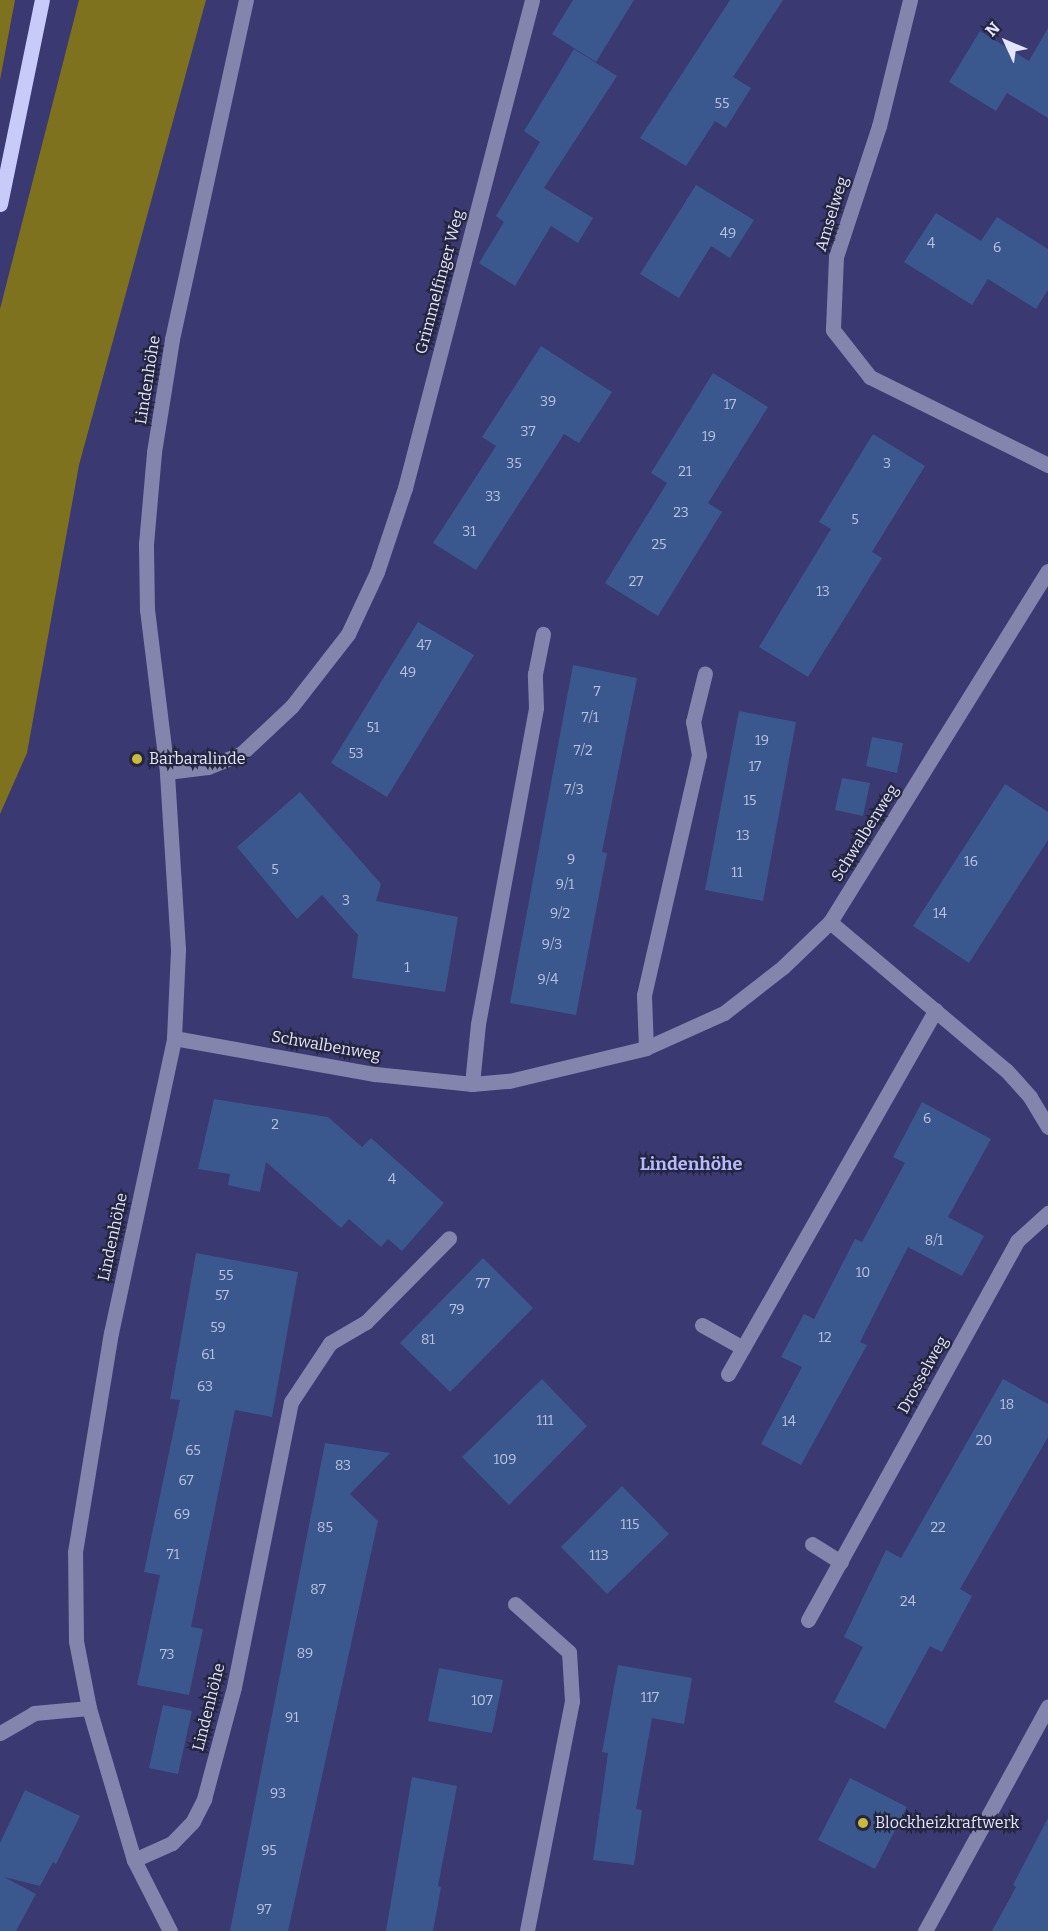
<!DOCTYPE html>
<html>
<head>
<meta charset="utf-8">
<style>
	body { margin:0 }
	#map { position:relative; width:1048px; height:1931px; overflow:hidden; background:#3a3971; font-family:Bitter,serif }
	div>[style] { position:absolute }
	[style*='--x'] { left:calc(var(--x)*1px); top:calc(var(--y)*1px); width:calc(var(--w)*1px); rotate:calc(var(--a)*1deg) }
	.forest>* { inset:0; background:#7e721e }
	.building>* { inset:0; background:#3b588e }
	.minor>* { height:15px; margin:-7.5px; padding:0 7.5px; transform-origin:7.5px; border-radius:7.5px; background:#8385ac }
	.major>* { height:15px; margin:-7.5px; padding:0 7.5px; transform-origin:7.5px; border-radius:7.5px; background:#c8cbfa }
	.dots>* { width:16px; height:16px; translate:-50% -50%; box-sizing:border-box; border:3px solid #24253e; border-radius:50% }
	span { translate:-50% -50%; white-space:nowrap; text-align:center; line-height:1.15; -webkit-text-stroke:4.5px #24253e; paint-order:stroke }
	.number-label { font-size:14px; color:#b9c2df }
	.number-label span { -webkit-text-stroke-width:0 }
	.street-label { font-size:16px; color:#e3e5fa }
	.poi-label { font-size:16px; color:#e3e5fa }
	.left { translate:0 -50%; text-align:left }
	.neighbourhood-label { font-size:18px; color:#b6bafd; font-weight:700 }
	.north { position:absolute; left:976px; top:12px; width:60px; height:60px; -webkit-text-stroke:4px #24253e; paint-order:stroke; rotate:314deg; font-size:16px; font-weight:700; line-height:24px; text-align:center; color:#e3e5fa }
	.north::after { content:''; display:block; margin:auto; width:21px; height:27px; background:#e3e5fa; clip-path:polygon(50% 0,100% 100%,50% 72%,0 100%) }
</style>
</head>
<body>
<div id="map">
	<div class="forest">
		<div style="clip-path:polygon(0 0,15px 0,0 80px)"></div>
		<div style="clip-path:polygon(79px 0,206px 0,79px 465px,27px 753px,0 814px,0 309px)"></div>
	</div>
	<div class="building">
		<div style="clip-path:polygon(573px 0,634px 0,596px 62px,552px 34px)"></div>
		<div style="clip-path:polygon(730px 0,783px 0,733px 77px,751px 88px,726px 128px,715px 121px,686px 166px,640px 138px)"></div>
		<div style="clip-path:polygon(1048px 28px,1048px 118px,1007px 93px,996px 111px,949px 82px,980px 31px,1029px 61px)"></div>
		<div style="clip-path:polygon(574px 49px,617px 76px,544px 188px,593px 218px,578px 243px,551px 226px,515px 286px,479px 263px,504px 222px,496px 216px,540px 142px,524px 131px)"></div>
		<div style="clip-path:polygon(696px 185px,754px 220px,730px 258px,711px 246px,679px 298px,640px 274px)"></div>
		<div style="clip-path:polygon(936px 213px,981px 241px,997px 217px,1048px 249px,1048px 290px,1036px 309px,988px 279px,972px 305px,904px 262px)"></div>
		<div style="clip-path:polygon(541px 346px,612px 392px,579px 443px,564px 434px,476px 570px,433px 543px,496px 446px,482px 437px)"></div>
		<div style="clip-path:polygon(713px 373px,768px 407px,708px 503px,722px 512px,658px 616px,605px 583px,667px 483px,651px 473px)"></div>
		<div style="clip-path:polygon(873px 434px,925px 466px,872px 552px,882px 558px,808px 677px,759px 647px,831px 529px,819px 522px)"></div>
		<div style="clip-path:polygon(418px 622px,474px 655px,387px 797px,331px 763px)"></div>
		<div style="clip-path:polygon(573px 665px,637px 678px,602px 852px,607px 853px,576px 1015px,510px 1003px)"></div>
		<div style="clip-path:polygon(739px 711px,796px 722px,763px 901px,705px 890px)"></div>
		<div style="clip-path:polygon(872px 737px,903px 743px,897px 773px,866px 766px)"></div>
		<div style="clip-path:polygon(842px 778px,870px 783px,863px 816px,835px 810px)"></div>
		<div style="clip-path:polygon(1005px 784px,1048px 812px,1048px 840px,969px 963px,913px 926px)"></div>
		<div style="clip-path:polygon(300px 792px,381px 884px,376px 901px,458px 917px,445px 992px,352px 978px,358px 935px,322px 895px,297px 919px,237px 847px)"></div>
		<div style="clip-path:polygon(214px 1099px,328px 1117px,362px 1147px,371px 1138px,444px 1203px,402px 1251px,388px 1239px,381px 1247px,349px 1219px,341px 1228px,266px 1162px,260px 1192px,228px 1185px,230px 1174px,198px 1169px)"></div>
		<div style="clip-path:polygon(922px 1102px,991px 1139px,948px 1217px,984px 1236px,962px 1276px,908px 1247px,860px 1342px,867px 1345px,801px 1465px,761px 1444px,802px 1367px,781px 1357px,804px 1314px,814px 1319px,855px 1239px,862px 1242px,905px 1163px,893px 1157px)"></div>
		<div style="clip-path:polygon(196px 1253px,298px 1272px,272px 1417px,235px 1410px,191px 1627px,203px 1629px,189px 1695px,137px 1685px,160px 1575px,144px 1572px,180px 1400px,170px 1399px)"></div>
		<div style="clip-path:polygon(483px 1258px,533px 1308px,450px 1392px,400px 1343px)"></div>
		<div style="clip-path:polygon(542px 1379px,587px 1426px,509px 1505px,462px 1457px)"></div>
		<div style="clip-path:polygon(1003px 1379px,1048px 1404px,1048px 1437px,960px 1589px,972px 1596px,942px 1652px,930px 1646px,885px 1729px,834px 1702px,863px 1647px,844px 1637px,886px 1550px,901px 1558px)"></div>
		<div style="clip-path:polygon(325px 1443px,390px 1453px,350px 1494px,378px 1521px,288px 1931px,230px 1931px)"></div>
		<div style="clip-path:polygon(622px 1486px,669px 1534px,607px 1594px,561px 1547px)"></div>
		<div style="clip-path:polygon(618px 1665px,692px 1678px,684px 1724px,652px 1718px,636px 1809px,642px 1810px,634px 1865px,593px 1860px,608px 1753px,602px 1752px)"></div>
		<div style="clip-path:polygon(439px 1668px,503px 1680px,492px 1733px,428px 1721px)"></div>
		<div style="clip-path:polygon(163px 1705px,192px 1711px,178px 1774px,149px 1768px)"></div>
		<div style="clip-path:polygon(412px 1777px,457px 1786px,438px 1886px,441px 1887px,433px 1931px,386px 1931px)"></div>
		<div style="clip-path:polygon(850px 1778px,907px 1807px,875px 1869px,818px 1840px)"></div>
		<div style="clip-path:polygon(25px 1790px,80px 1816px,56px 1864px,53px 1862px,40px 1886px,4px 1877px,36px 1894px,16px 1931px,0 1931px,0 1843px)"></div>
		<div style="clip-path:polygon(1048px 1818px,1048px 1931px,992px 1931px,1016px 1887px,1013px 1885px)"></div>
	</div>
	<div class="minor">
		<div style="--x:910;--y:0;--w:130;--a:103.8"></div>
		<div style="--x:879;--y:126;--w:138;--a:108.2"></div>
		<div style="--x:836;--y:257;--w:73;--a:92.4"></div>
		<div style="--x:833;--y:330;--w:60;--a:51.8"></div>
		<div style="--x:870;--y:377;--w:199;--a:26.3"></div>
		<div style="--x:167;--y:772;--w:41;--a:-7"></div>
		<div style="--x:208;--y:767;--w:37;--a:-22"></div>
		<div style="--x:242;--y:753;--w:69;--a:-43.2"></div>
		<div style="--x:292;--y:706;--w:91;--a:-52.1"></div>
		<div style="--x:348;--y:634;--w:68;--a:-64.9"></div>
		<div style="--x:377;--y:572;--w:89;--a:-71.6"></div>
		<div style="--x:405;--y:488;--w:504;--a:-75.41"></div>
		<div style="--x:830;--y:922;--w:230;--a:40.1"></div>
		<div style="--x:1006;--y:1070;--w:36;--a:48"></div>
		<div style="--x:1030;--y:1097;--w:35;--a:59"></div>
		<div style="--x:174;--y:1038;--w:204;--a:10.2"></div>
		<div style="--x:375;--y:1074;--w:98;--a:5.9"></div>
		<div style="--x:472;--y:1084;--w:37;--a:-5"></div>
		<div style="--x:509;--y:1081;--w:141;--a:-13.5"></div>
		<div style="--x:646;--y:1048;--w:85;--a:-24.2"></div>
		<div style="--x:724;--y:1013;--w:75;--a:-37.9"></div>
		<div style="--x:783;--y:967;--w:65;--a:-43.8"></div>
		<div style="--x:830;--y:922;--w:413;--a:-58.2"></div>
		<div style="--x:646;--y:1048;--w:53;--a:-92.2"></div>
		<div style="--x:644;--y:995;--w:246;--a:-77.1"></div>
		<div style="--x:699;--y:755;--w:34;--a:-100"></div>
		<div style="--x:693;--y:722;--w:50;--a:-76.2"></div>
		<div style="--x:472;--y:1084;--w:60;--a:-84.3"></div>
		<div style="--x:478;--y:1024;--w:321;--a:-79.6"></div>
		<div style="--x:536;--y:708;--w:34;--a:-92"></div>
		<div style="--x:535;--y:674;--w:41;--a:-78.7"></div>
		<div style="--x:702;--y:1325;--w:47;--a:29.3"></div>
		<div style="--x:728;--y:1374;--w:419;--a:-60.3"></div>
		<div style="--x:812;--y:1544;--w:34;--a:32"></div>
		<div style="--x:515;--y:1604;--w:72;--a:41.6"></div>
		<div style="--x:569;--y:1652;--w:49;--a:86.5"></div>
		<div style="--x:572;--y:1701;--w:234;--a:101.1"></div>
		<div style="--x:808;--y:1620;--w:433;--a:-61.1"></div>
		<div style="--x:1017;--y:1241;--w:42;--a:-42.1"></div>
		<div style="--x:0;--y:1733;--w:39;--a:-30"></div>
		<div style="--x:34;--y:1713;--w:55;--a:-5.2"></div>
		<div style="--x:134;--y:1860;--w:42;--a:-24.1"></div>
		<div style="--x:172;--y:1843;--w:30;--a:-46"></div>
		<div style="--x:193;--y:1821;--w:25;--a:-63"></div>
		<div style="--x:204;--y:1799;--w:116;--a:-75"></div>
		<div style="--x:234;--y:1687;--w:291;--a:-78.7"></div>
		<div style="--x:291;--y:1402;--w:71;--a:-56.5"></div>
		<div style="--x:330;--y:1343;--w:42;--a:-30.3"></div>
		<div style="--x:366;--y:1322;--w:118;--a:-45.3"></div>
		<div style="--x:170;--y:1931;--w:80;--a:-116.9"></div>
		<div style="--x:134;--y:1860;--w:159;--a:-106.5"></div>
		<div style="--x:89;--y:1708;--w:68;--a:-101"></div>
		<div style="--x:76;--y:1641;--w:89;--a:-90.6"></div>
		<div style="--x:75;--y:1552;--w:222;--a:-80.7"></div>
		<div style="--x:111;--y:1333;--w:302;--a:-77.9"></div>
		<div style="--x:174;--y:1038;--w:89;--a:-87.4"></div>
		<div style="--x:178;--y:949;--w:177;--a:-93.6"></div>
		<div style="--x:167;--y:772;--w:163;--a:-97"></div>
		<div style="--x:147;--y:610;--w:66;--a:-90.9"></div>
		<div style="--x:146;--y:544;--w:92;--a:-85"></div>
		<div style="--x:154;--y:452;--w:114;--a:-80.9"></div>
		<div style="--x:172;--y:339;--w:347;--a:-77.7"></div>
		<div style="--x:925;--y:1931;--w:256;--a:-61.3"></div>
	</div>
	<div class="major">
		<div style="--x:0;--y:204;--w:208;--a:-78.4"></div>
	</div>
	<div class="dots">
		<div style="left:137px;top:759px;background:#cbba39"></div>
		<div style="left:863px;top:1823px;background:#cbba39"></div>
	</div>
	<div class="number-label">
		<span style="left:722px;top:104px">55</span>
		<span style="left:728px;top:234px">49</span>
		<span style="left:931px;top:244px">4</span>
		<span style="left:997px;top:248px">6</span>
		<span style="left:548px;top:402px">39</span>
		<span style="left:730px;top:405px">17</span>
		<span style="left:528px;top:432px">37</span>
		<span style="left:709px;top:437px">19</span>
		<span style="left:514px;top:464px">35</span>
		<span style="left:887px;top:464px">3</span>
		<span style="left:685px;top:472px">21</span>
		<span style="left:493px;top:497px">33</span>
		<span style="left:681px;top:513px">23</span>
		<span style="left:855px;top:520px">5</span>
		<span style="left:469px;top:532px">31</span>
		<span style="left:659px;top:545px">25</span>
		<span style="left:636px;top:582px">27</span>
		<span style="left:823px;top:592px">13</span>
		<span style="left:424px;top:646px">47</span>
		<span style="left:408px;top:673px">49</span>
		<span style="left:597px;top:692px">7</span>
		<span style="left:590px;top:718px">7/1</span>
		<span style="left:373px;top:728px">51</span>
		<span style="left:762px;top:741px">19</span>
		<span style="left:583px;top:751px">7/2</span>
		<span style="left:356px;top:754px">53</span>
		<span style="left:755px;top:767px">17</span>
		<span style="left:574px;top:790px">7/3</span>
		<span style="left:750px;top:801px">15</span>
		<span style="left:743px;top:836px">13</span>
		<span style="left:571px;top:860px">9</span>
		<span style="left:971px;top:862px">16</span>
		<span style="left:275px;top:870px">5</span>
		<span style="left:737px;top:873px">11</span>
		<span style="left:565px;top:885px">9/1</span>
		<span style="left:346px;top:901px">3</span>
		<span style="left:560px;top:914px">9/2</span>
		<span style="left:940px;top:914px">14</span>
		<span style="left:552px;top:945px">9/3</span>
		<span style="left:407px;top:968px">1</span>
		<span style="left:548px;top:980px">9/4</span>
		<span style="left:927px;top:1119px">6</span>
		<span style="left:275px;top:1125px">2</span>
		<span style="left:392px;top:1180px">4</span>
		<span style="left:934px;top:1241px">8/1</span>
		<span style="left:863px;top:1273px">10</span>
		<span style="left:226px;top:1276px">55</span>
		<span style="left:483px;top:1284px">77</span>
		<span style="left:222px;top:1296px">57</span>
		<span style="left:457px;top:1310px">79</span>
		<span style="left:218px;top:1328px">59</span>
		<span style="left:825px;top:1338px">12</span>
		<span style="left:428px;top:1340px">81</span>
		<span style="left:208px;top:1355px">61</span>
		<span style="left:205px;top:1387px">63</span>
		<span style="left:1007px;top:1405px">18</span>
		<span style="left:545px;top:1421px">111</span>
		<span style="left:789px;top:1422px">14</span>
		<span style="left:984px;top:1441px">20</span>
		<span style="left:193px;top:1451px">65</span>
		<span style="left:505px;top:1460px">109</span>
		<span style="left:343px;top:1466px">83</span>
		<span style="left:186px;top:1481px">67</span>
		<span style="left:182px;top:1515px">69</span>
		<span style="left:630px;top:1525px">115</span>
		<span style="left:325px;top:1528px">85</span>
		<span style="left:938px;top:1528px">22</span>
		<span style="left:173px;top:1555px">71</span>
		<span style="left:599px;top:1556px">113</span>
		<span style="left:318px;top:1590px">87</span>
		<span style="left:908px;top:1602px">24</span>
		<span style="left:305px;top:1654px">89</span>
		<span style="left:167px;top:1655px">73</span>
		<span style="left:650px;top:1698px">117</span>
		<span style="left:482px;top:1701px">107</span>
		<span style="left:292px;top:1718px">91</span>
		<span style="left:278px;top:1794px">93</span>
		<span style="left:269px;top:1851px">95</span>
		<span style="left:264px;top:1910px">97</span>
	</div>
	<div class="street-label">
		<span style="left:832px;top:214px;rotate:-73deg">Amselweg</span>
		<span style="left:440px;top:282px;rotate:-75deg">Grimmelfinger Weg</span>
		<span style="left:148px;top:380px;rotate:-81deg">Lindenhöhe</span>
		<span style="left:865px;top:833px;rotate:-58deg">Schwalbenweg</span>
		<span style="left:326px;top:1046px;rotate:10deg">Schwalbenweg</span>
		<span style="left:113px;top:1237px;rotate:-78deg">Lindenhöhe</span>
		<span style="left:923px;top:1375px;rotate:-61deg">Drosselweg</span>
		<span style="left:209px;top:1707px;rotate:-76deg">Lindenhöhe</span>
	</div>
	<div class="poi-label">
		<span class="left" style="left:149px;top:759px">Barbaralinde</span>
		<span class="left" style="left:875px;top:1823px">Blockheizkraftwerk</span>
	</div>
	<div class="neighbourhood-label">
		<span style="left:691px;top:1164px">Lindenhöhe</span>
	</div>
	<div class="north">N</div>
</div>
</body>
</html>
